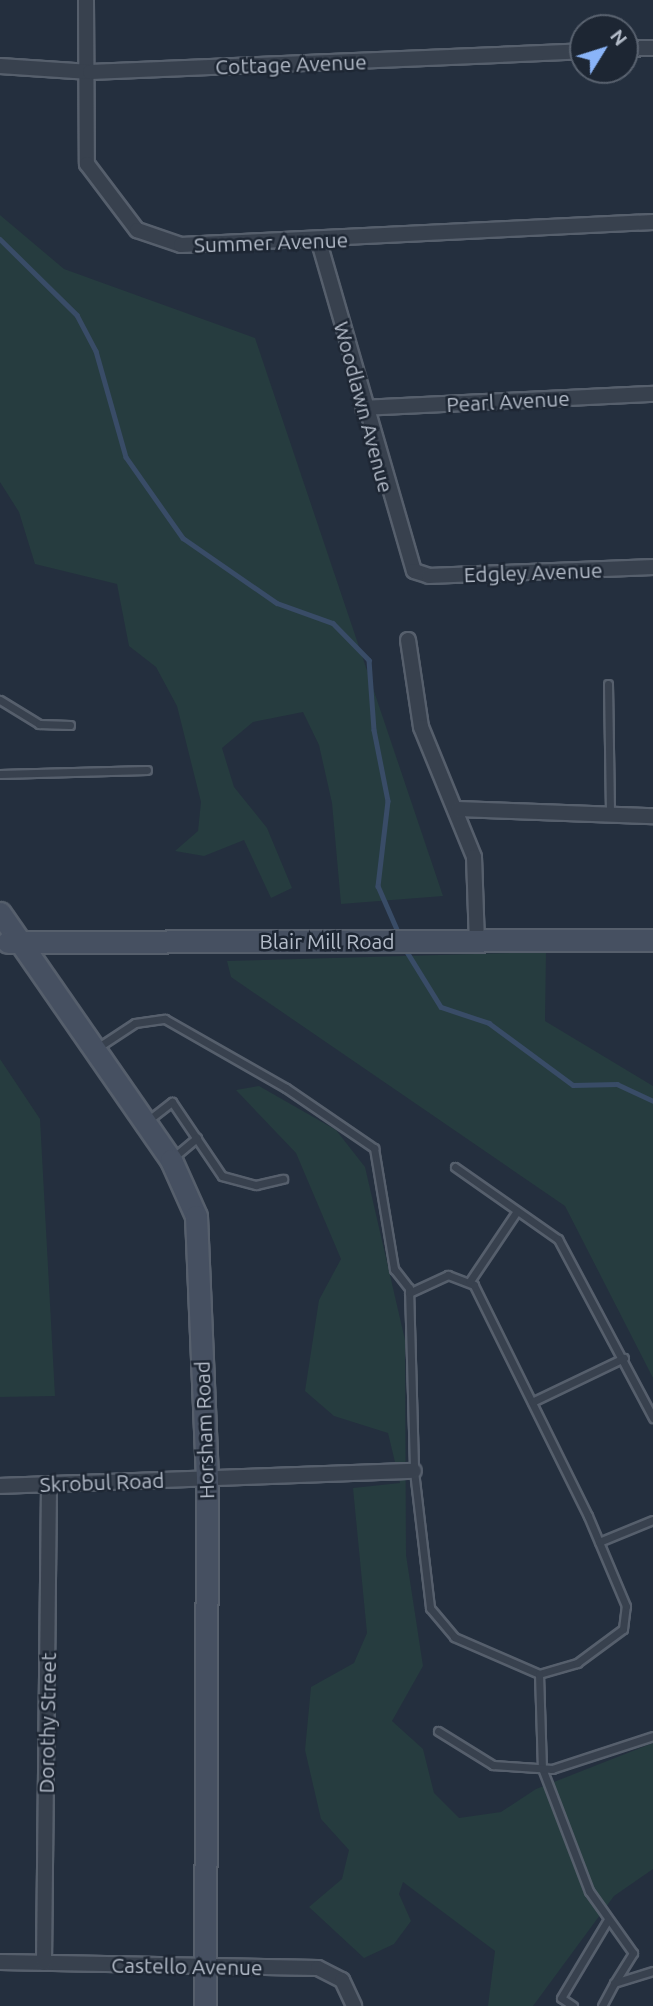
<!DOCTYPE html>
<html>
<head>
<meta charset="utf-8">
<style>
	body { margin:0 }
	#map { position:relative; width:653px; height:2006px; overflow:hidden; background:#242f3e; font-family:Ubuntu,sans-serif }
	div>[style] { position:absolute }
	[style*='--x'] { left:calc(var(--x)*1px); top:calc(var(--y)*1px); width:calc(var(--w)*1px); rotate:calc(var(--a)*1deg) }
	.green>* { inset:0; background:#263c3f }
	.stream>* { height:4.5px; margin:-2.25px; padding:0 2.25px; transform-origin:2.25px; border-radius:2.25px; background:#394c67 }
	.roads { filter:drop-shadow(2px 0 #565f6c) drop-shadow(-2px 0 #565f6c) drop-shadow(0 2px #565f6c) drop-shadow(0 -2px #565f6c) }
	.lane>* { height:7px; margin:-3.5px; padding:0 3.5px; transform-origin:3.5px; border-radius:3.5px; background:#38414e }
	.street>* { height:14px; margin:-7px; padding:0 7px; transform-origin:7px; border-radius:7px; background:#38414e }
	.secondary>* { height:21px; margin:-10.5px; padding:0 10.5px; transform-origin:10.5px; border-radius:10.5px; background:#465061 }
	span { translate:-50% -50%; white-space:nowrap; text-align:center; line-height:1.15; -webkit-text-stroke:5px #1d2633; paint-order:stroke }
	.street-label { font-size:21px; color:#b4bcc9 }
	.north { position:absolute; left:569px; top:14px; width:70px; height:70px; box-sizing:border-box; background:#1d2633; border:2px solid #59626f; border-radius:50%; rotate:52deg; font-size:19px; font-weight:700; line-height:28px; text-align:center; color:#b4bcc9 }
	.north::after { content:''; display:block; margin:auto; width:24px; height:32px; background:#8ab4f8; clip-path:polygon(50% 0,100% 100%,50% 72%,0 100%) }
</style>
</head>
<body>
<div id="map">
	<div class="green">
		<div style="clip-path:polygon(0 215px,64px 269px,255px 338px,443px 896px,341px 904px,332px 803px,319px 745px,303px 712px,253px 722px,222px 748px,234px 787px,267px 828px,292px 888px,271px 898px,244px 840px,204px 856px,175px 851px,198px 831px,201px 802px,177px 706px,156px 667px,129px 646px,117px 584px,35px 564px,19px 512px,0 482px)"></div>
		<div style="clip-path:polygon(546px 952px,545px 1021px,653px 1086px,653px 1378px,565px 1206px,231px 977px,227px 961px)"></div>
		<div style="clip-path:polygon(0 1059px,40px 1119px,55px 1396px,0 1397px)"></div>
		<div style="clip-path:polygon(259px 1086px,336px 1130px,365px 1167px,405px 1340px,406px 1555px,423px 1666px,392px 1721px,423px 1749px,434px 1793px,459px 1818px,501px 1812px,536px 1789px,653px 1743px,653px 1869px,614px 1896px,533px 2006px,488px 2006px,495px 1951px,403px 1882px,399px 1894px,411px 1921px,394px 1944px,364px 1958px,309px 1907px,342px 1879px,349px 1850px,321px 1819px,305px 1750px,311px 1687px,354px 1663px,367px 1633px,353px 1488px,400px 1483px,388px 1433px,334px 1416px,305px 1391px,319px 1300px,341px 1259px,296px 1153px,236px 1090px)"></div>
	</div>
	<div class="stream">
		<div style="--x:0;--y:239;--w:108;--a:44.6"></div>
		<div style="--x:77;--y:315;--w:41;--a:62.2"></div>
		<div style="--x:96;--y:351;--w:110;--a:74.2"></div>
		<div style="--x:126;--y:457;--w:99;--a:54.9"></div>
		<div style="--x:183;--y:538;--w:114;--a:34.7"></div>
		<div style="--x:277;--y:603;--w:59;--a:19.7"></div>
		<div style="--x:333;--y:623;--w:52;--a:45.8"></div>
		<div style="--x:369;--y:660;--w:70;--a:85.9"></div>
		<div style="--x:374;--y:730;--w:72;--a:78.8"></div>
		<div style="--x:388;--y:801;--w:86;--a:96.7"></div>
		<div style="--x:378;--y:886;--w:55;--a:66.3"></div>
		<div style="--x:404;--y:947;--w:70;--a:58.3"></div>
		<div style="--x:441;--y:1007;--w:51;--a:18.4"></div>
		<div style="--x:489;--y:1023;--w:104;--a:36.4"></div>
		<div style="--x:573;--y:1085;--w:44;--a:-1.3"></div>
		<div style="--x:617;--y:1084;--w:40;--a:25"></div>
	</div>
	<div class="roads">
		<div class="lane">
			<div style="--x:608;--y:684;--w:130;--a:89.1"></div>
			<div style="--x:0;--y:700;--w:46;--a:31.6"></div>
			<div style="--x:39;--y:724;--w:31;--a:2"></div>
			<div style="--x:0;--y:774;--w:147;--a:-1.6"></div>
			<div style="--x:97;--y:1048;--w:45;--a:-33.3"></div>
			<div style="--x:135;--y:1023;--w:30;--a:-8"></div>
			<div style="--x:165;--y:1019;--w:139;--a:29.7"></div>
			<div style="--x:286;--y:1088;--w:107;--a:34.3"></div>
			<div style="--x:374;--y:1148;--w:123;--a:80.6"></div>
			<div style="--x:394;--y:1269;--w:24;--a:52"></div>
			<div style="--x:409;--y:1288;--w:183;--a:88.4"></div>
			<div style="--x:414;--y:1471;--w:138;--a:83.3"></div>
			<div style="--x:430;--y:1608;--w:38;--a:50"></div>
			<div style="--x:454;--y:1637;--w:93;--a:23.5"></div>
			<div style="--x:539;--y:1674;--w:40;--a:-16"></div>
			<div style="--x:577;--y:1663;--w:57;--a:-36.5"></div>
			<div style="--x:623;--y:1629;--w:23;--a:-83"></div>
			<div style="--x:626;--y:1606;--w:98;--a:-112.9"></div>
			<div style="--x:588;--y:1516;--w:258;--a:-116.3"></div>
			<div style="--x:474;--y:1285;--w:28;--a:-159"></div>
			<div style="--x:448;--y:1275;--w:43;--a:155.2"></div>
			<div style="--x:146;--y:1122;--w:33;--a:-38"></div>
			<div style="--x:172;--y:1102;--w:89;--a:56"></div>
			<div style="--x:222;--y:1176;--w:35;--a:15"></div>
			<div style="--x:256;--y:1185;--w:28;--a:-13"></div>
			<div style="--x:174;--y:1157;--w:30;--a:-40"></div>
			<div style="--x:455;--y:1167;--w:126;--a:35"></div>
			<div style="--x:558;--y:1239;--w:203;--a:62"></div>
			<div style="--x:470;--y:1281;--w:84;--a:-56.1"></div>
			<div style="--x:532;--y:1402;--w:102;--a:-25.6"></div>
			<div style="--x:599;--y:1542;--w:58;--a:-22.2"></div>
			<div style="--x:539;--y:1674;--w:94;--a:88.2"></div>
			<div style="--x:542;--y:1768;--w:132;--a:69.1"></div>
			<div style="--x:589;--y:1891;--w:76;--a:54.6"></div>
			<div style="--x:633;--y:1953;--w:36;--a:122"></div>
			<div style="--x:438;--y:1731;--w:65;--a:31.7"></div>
			<div style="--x:493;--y:1765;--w:59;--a:3.9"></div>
			<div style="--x:552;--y:1769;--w:106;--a:-18.1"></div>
			<div style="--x:573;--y:2006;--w:14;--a:-146"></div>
			<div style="--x:561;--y:1998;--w:90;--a:-59.1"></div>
			<div style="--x:602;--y:2006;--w:26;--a:-62"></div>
			<div style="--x:614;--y:1983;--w:41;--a:-17.1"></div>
		</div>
		<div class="street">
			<div style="--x:86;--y:0;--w:164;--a:89.7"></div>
			<div style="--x:87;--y:164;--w:83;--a:52.9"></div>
			<div style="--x:137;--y:230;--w:46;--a:18.8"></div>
			<div style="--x:181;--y:245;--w:473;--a:-2.8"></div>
			<div style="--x:625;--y:49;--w:28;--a:-2"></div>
			<div style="--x:0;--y:66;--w:90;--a:3.8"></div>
			<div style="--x:90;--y:72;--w:493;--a:-2.4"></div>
			<div style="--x:319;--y:242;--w:342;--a:73.9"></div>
			<div style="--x:414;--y:571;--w:16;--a:18"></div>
			<div style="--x:429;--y:576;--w:224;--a:-2.3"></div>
			<div style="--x:363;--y:408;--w:290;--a:-2.8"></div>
			<div style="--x:408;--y:640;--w:88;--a:81.5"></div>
			<div style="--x:421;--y:727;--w:140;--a:67.8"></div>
			<div style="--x:474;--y:857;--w:87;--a:88"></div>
			<div style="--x:458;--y:809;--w:195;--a:2.1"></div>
			<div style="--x:0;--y:1486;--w:414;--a:-2.1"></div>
			<div style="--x:0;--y:1962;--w:318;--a:1.1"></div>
			<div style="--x:318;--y:1968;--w:27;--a:27"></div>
			<div style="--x:342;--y:1980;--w:29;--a:65"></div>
			<div style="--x:44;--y:1963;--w:479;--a:-89.4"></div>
		</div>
		<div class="secondary">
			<div style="--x:0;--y:913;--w:300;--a:55.3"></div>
			<div style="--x:171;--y:1160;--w:61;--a:65.9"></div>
			<div style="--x:196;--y:1216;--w:262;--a:87.6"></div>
			<div style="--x:207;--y:1478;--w:528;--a:90.22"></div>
			<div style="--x:8;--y:942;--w:645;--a:-0.18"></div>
		</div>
	</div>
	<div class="street-label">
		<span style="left:291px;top:64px;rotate:-2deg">Cottage Avenue</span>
		<span style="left:271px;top:242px;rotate:-2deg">Summer Avenue</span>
		<span style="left:508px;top:401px;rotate:-3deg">Pearl Avenue</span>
		<span style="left:364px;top:407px;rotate:75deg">Woodlawn Avenue</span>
		<span style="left:533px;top:572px;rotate:-2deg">Edgley Avenue</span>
		<span style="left:327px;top:941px">Blair Mill Road</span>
		<span style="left:204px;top:1430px;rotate:-92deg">Horsham Road</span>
		<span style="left:102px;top:1482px;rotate:-2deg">Skrobul Road</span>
		<span style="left:47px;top:1723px;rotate:-89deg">Dorothy Street</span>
		<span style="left:187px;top:1966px;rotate:1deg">Castello Avenue</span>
	</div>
	<div class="north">N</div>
</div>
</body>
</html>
